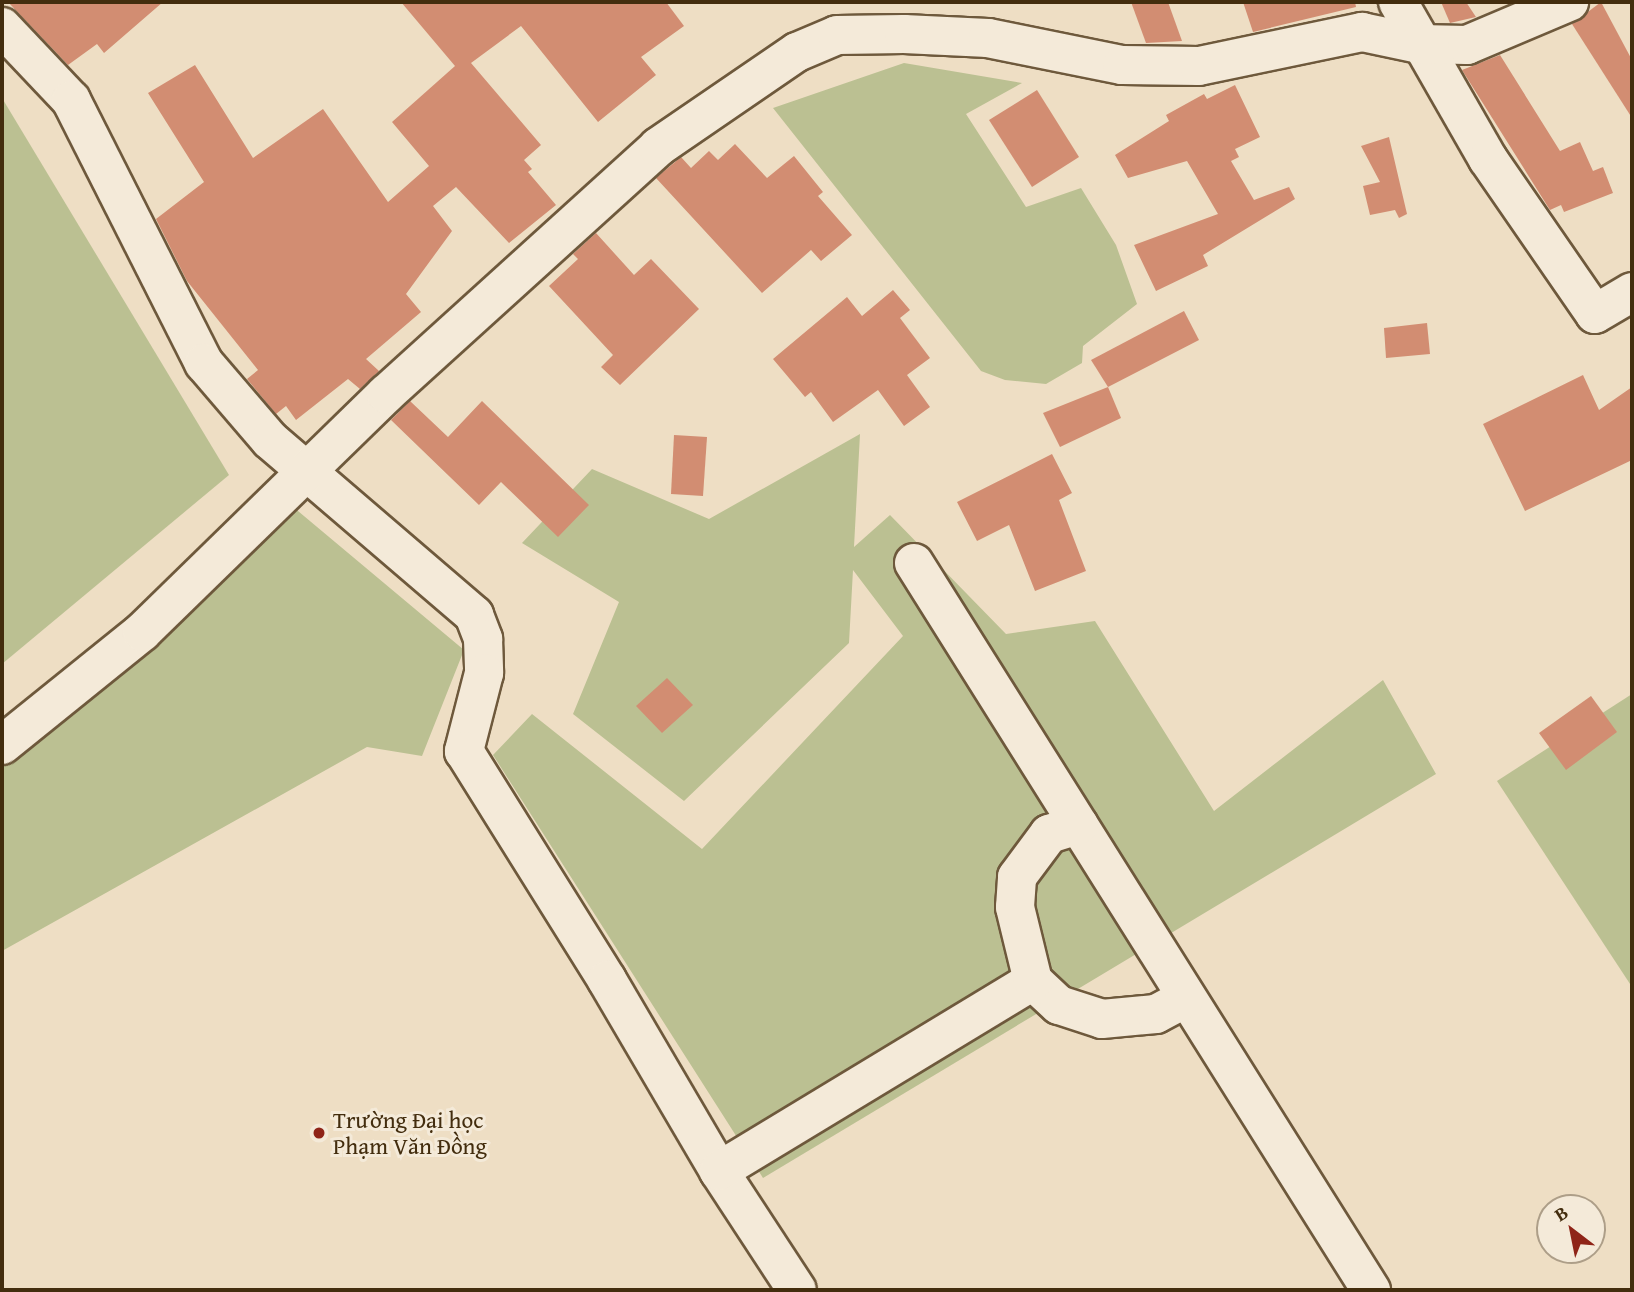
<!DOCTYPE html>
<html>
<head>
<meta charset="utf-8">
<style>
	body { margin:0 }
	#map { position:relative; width:1634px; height:1292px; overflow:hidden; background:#eedec4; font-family:"Gentium Book Plus",serif }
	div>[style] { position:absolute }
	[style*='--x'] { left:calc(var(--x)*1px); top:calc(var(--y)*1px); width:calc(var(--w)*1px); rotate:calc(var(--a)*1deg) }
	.green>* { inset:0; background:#bbc092 }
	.building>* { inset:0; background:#d28d72 }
	.roads { filter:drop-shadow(2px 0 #6e593c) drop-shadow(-2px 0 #6e593c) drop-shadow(0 2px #6e593c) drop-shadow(0 -2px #6e593c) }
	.minor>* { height:38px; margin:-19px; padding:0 19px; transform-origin:19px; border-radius:19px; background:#f4ead9 }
	.dots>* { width:19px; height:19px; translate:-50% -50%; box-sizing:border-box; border:4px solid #f4ead9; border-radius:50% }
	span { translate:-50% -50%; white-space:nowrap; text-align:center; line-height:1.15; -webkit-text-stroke:6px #f4ead9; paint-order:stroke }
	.poi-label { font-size:23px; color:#432d0e }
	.left { translate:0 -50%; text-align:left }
	.frame { position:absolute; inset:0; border:4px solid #432d0e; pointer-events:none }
	.north { position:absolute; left:1536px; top:1194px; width:70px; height:70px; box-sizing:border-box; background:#f4ead9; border:2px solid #ad9e88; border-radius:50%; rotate:328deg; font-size:19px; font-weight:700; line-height:28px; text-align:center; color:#432d0e }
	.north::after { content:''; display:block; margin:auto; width:24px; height:32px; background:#8f2418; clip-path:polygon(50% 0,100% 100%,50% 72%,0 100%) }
</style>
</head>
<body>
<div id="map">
	<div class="green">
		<div style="clip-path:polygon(904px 63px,1022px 83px,966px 114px,1026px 207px,1081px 188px,1116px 245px,1137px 304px,1083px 346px,1082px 363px,1046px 384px,1005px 380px,981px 371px,773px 108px)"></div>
		<div style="clip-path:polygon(2px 98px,229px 475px,2px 664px)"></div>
		<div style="clip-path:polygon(860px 434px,854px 547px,890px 515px,1006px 634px,1095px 621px,1214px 811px,1383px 680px,1436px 774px,763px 1178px,493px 755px,532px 714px,702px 849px,903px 636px,853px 570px,849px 643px,684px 801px,573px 714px,619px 602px,522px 543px,592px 469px,709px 519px)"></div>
		<div style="clip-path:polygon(292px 506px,464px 650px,422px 756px,367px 747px,2px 951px,2px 767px)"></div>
		<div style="clip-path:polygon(1632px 694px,1632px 987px,1497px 781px)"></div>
	</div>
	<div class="building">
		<div style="clip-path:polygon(8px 2px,163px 2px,104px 53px,97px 44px,68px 65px)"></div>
		<div style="clip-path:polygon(401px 2px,666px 2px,684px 26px,641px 57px,656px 75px,598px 122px,521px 26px,471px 63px,541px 145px,524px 160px,532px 169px,528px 172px,556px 205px,509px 243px,456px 187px,433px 206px,452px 231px,406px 294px,421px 312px,366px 359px,379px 371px,360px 389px,348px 379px,296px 420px,286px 406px,276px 414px,247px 379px,258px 370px,187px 281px,156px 219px,204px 182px,148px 93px,195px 65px,253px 158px,323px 109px,388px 202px,429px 166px,392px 122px,455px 66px)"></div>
		<div style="clip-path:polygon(1131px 2px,1168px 2px,1182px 41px,1146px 43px)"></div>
		<div style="clip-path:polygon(1243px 2px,1355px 2px,1356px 7px,1253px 32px)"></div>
		<div style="clip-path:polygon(1441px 2px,1466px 2px,1476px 17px,1450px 23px)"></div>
		<div style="clip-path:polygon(1601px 2px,1632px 60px,1632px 118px,1572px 24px)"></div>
		<div style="clip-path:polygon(1500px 55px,1560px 151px,1580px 142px,1593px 171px,1603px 167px,1613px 193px,1564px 212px,1561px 205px,1550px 210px,1462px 70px)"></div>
		<div style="clip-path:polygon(1235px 85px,1260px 137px,1235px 149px,1239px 157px,1231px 161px,1254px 200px,1289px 187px,1295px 199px,1203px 255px,1208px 266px,1156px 291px,1134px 245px,1218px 214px,1187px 161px,1128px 178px,1115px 155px,1169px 121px,1166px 115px,1204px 94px,1207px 99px)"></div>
		<div style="clip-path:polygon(1037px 90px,1079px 157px,1032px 187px,989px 120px)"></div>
		<div style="clip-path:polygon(1389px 137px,1407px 214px,1399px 218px,1395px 210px,1370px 215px,1363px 186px,1380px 182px,1361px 146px)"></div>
		<div style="clip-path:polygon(735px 144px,767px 178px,794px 156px,823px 192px,818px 196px,852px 235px,821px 261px,811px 250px,762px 293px,656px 178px,681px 157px,691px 168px,709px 151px,718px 160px)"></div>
		<div style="clip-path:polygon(596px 233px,634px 275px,651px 259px,699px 309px,620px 385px,601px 367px,613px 355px,549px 286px,578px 259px,573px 254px)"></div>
		<div style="clip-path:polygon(893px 290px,910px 310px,900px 318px,930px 358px,907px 375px,930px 407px,904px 426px,878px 390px,833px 422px,811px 392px,805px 397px,773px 359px,847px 297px,862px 316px)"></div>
		<div style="clip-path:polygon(1184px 311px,1199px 340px,1108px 387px,1091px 360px)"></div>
		<div style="clip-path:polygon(1427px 323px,1430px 354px,1386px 358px,1384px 328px)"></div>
		<div style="clip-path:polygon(1583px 375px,1599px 410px,1632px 387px,1632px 460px,1525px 511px,1483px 424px)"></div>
		<div style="clip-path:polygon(1108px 387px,1121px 418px,1060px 447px,1043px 413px)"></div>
		<div style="clip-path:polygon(410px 401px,448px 437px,482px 401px,589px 505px,558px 537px,501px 482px,479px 505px,391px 420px)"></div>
		<div style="clip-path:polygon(674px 435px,707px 437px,703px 496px,671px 494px)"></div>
		<div style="clip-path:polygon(1052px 454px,1072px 493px,1059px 500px,1086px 571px,1035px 591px,1009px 525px,977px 541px,957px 502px)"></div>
		<div style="clip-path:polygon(667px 678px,693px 705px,662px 733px,636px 706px)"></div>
		<div style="clip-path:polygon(1591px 696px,1617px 732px,1566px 770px,1539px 733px)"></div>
	</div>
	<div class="roads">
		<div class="minor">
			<div style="--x:1398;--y:2;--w:181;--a:60.2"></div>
			<div style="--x:1488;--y:159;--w:188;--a:55.4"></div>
			<div style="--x:1595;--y:314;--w:43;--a:-30.7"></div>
			<div style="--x:2;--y:27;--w:100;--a:46.6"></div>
			<div style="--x:71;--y:100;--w:295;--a:63.2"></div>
			<div style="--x:204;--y:363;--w:101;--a:49.4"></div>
			<div style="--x:270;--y:440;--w:269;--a:40.6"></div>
			<div style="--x:474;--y:615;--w:26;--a:69"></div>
			<div style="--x:483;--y:639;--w:34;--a:88"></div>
			<div style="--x:484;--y:673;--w:81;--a:104.4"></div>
			<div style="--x:464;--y:751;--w:270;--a:58"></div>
			<div style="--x:607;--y:980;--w:221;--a:59.6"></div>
			<div style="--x:719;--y:1171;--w:142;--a:56.8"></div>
			<div style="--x:914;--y:563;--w:859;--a:57.85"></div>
			<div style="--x:2;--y:745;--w:180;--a:-38.9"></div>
			<div style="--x:142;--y:632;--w:341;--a:-44.3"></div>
			<div style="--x:386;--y:394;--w:367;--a:-42.2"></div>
			<div style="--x:658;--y:147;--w:168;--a:-34.4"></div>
			<div style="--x:797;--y:52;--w:43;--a:-23"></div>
			<div style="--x:837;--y:35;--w:67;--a:-0.9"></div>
			<div style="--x:904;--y:34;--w:84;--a:2.7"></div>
			<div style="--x:988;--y:38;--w:137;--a:11.4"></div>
			<div style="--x:1122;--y:65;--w:77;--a:0.7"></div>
			<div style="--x:1199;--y:66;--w:167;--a:-11.8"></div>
			<div style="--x:1362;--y:32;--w:58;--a:11.9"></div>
			<div style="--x:1419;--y:44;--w:48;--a:1.2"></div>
			<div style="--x:1467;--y:45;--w:111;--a:-22.9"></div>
			<div style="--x:1033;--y:981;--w:35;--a:43"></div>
			<div style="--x:1059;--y:1005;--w:45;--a:18"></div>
			<div style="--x:1102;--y:1019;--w:54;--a:-5.3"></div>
			<div style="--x:1156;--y:1014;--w:32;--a:-28"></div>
			<div style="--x:719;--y:1171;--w:367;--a:-31.2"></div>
			<div style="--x:1033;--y:981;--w:76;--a:-103.7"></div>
			<div style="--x:1015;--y:907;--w:30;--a:-86"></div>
			<div style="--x:1017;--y:877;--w:54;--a:-53.3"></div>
			<div style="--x:1049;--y:834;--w:31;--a:-17"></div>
		</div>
	</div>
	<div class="dots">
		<div style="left:319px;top:1133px;background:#8f2418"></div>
	</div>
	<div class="poi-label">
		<span class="left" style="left:333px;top:1133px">Trường Đại học<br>Phạm Văn Đồng</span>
	</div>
	<div class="frame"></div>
	<div class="north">B</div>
</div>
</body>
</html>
